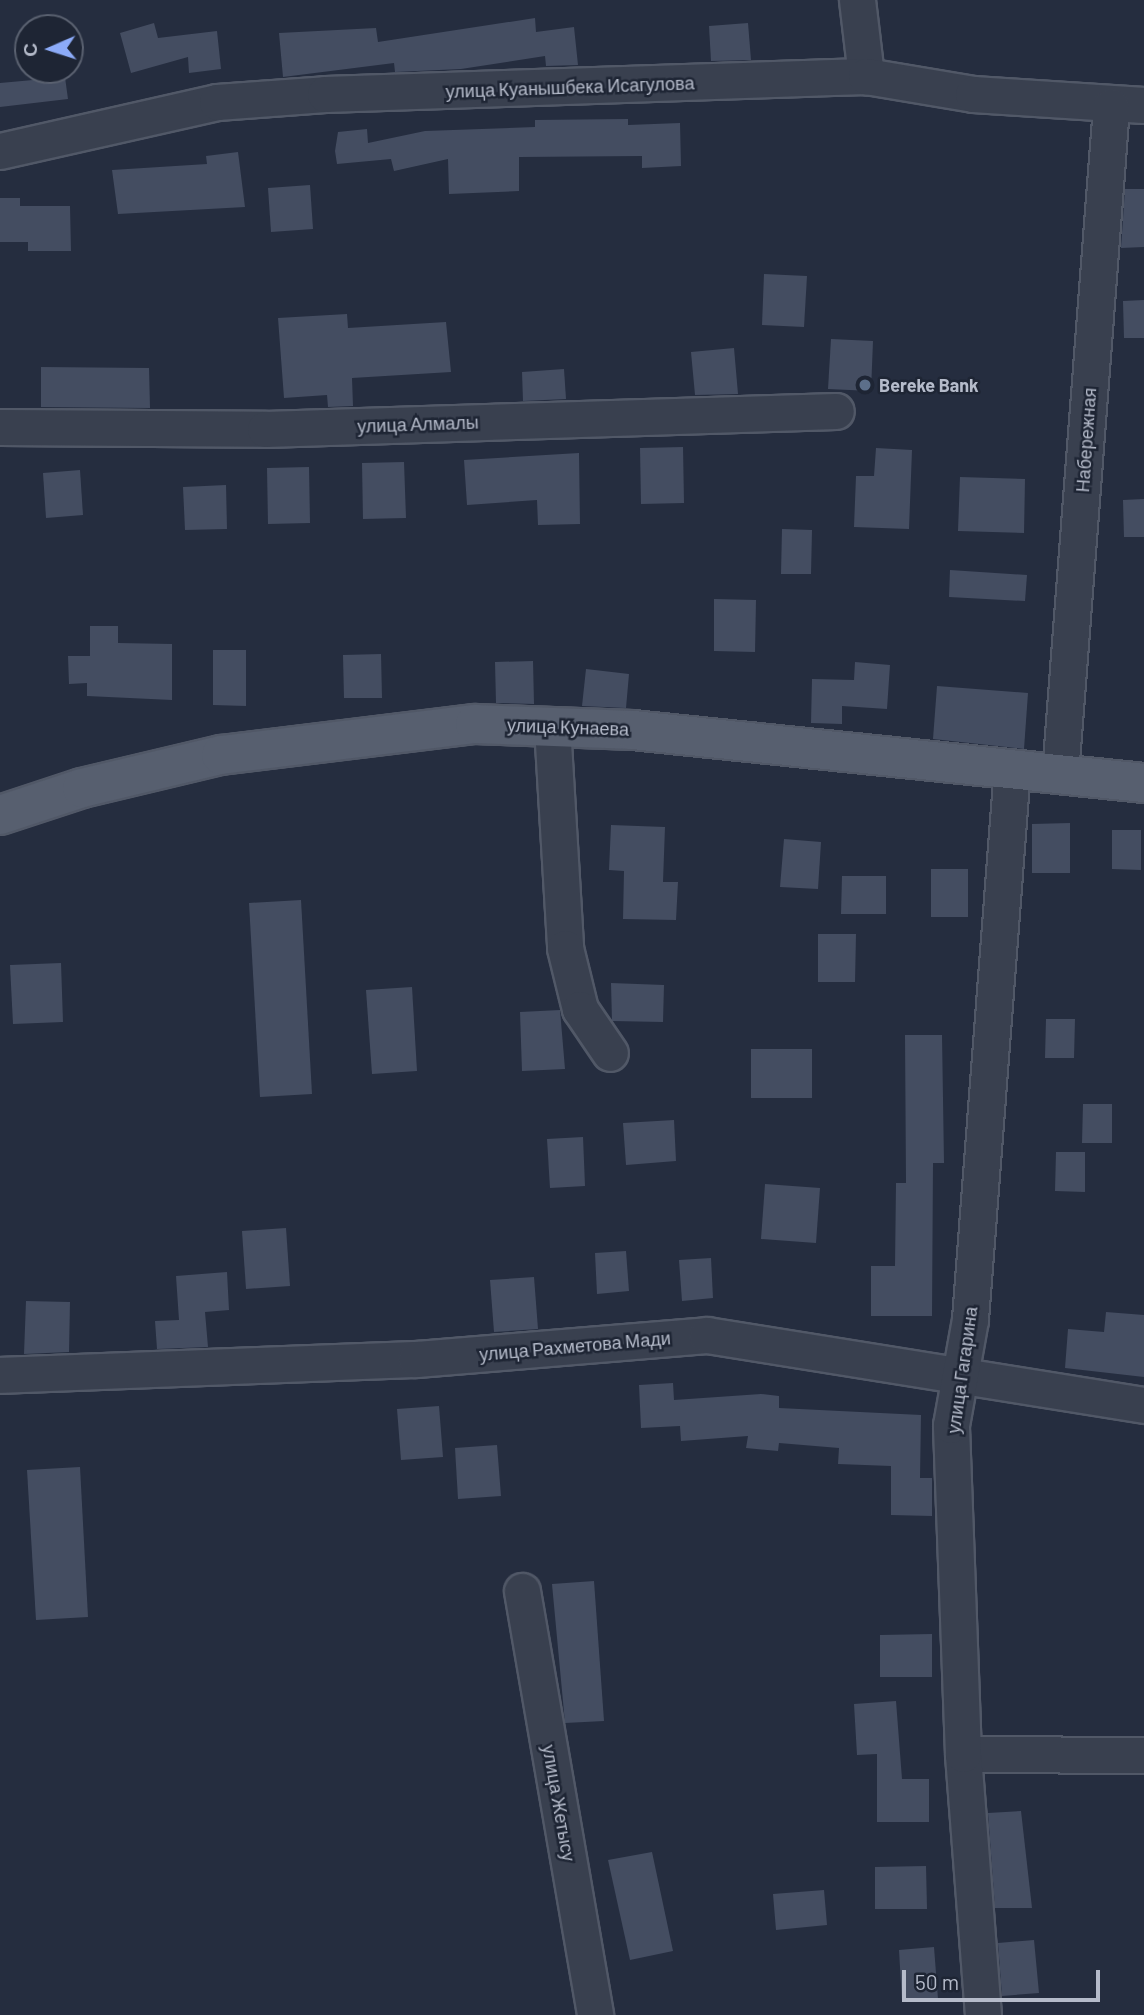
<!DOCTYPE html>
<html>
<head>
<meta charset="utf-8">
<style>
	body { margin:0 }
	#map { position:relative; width:1144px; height:2015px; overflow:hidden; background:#252d3f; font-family:Barlow,sans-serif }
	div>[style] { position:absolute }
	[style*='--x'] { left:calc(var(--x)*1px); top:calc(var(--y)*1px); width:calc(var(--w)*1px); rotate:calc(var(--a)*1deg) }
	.building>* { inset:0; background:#444d61 }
	.roads { filter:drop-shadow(2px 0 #515867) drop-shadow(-2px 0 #515867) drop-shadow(0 2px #515867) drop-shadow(0 -2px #515867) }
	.minor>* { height:35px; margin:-17.5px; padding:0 17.5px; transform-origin:17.5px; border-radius:17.5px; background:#39404f }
	.major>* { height:38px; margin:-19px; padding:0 19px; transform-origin:19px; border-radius:19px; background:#575f6f }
	.dots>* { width:19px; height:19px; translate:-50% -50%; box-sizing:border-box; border:4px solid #1e2534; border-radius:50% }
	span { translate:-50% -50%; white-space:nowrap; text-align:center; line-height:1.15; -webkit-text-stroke:5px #1e2534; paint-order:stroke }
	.street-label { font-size:18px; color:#b5bbca }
	.poi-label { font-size:18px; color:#b5bbca; font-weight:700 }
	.left { translate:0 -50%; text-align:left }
	.north { position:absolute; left:14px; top:14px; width:70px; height:70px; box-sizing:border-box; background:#1e2534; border:2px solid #5a6170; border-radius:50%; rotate:267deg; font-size:19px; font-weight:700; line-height:28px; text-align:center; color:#b5bbca }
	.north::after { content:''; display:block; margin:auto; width:24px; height:32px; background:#8cabf8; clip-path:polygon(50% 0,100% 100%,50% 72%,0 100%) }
	.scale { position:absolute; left:902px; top:1970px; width:198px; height:32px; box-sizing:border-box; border:4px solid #b5bbca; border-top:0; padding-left:9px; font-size:21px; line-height:24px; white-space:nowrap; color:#b5bbca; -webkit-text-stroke:5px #1e2534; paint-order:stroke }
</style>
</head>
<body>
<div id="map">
	<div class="building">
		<div style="clip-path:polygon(535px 18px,536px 32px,574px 27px,578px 65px,546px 66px,545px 56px,461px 69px,395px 72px,394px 63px,283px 77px,279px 33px,376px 28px,378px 42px)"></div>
		<div style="clip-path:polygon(154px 23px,158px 38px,217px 31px,221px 69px,189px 73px,188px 57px,131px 73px,120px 33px)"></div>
		<div style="clip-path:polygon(748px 23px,751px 60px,711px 61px,709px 26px)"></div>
		<div style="clip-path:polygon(32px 70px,64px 70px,68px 99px,0 107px,0 83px,33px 80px)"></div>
		<div style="clip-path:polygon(628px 119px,628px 125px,680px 123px,681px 166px,642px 168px,642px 156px,519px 157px,519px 191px,449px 194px,448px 159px,394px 171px,391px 159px,337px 164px,335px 151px,338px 132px,367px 129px,368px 143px,425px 131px,535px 127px,535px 120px)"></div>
		<div style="clip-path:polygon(238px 152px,245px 207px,118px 214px,112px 170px,207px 164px,206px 156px)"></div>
		<div style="clip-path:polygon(310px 185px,313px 229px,271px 232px,268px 188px)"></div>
		<div style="clip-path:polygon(1125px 189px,1144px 189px,1144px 247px,1121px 248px)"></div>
		<div style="clip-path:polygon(0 198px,20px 198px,20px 206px,70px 206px,71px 251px,28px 251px,28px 242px,0 242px)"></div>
		<div style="clip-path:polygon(764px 274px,807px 276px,804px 327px,762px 325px)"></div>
		<div style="clip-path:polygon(1144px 300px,1144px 338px,1124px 338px,1123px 301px)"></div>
		<div style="clip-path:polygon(347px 314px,348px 328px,446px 322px,451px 372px,352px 378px,353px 406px,328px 407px,327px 395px,284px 398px,278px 318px)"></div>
		<div style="clip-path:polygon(831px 339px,873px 341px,871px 391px,828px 389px)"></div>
		<div style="clip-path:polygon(734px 348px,738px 394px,695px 395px,691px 352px)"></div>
		<div style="clip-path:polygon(41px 367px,149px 368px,150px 408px,41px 407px)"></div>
		<div style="clip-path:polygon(564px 369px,566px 399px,523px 401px,522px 372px)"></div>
		<div style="clip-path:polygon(683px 447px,684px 503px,641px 504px,640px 448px)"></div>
		<div style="clip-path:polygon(876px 448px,912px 450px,909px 529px,854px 527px,856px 476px,874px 476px)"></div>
		<div style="clip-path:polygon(579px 453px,580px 524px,538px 525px,537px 500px,467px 505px,464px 460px)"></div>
		<div style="clip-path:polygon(404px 462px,406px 518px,363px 519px,362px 463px)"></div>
		<div style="clip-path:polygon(309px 467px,310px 523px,268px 524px,267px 468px)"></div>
		<div style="clip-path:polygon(80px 470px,83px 515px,46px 518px,43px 473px)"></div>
		<div style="clip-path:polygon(960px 477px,1025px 479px,1024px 533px,958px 531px)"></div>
		<div style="clip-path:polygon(226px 485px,227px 529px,185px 530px,183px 487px)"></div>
		<div style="clip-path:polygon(1144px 499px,1144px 537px,1124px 537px,1123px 500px)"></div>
		<div style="clip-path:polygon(782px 529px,812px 530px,811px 574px,781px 574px)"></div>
		<div style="clip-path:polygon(950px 570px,1027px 575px,1025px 601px,949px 597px)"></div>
		<div style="clip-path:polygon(714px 599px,756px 600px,755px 652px,714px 651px)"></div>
		<div style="clip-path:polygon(90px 626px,118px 626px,118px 643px,172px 644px,172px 700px,87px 696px,87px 683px,69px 684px,68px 656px,90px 656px)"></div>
		<div style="clip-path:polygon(213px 650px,246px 650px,246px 706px,213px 705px)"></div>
		<div style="clip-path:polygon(381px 654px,382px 698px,344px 698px,343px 655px)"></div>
		<div style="clip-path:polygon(533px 661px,534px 704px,496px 703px,495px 662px)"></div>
		<div style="clip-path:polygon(855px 662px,890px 665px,887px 709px,842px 706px,842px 724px,811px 723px,812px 679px,854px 680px)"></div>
		<div style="clip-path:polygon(586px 669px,629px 674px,626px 708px,582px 706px)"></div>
		<div style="clip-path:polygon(937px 686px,1028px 693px,1024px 749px,933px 739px)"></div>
		<div style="clip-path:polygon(1070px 823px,1070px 873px,1032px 873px,1032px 824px)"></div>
		<div style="clip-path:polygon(611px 825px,665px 827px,663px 882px,678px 882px,676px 920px,623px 919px,624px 871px,609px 870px)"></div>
		<div style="clip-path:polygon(1112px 830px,1141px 830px,1141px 870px,1112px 869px)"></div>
		<div style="clip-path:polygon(784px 839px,821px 842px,818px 889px,780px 887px)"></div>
		<div style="clip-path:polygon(931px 869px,968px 869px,968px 917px,931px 917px)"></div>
		<div style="clip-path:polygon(842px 876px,886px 876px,886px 914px,841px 914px)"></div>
		<div style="clip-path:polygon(301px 900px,312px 1094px,260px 1097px,249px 903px)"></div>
		<div style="clip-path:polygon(818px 934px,856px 934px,855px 982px,818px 982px)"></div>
		<div style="clip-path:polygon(61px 963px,63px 1022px,13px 1024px,10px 965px)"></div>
		<div style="clip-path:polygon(611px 983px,664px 985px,663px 1022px,612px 1021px)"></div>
		<div style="clip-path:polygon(412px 987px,417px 1071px,372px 1074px,366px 990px)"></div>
		<div style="clip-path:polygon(560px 1010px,565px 1069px,522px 1071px,520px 1012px)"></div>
		<div style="clip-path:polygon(1046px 1019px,1075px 1019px,1074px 1058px,1045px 1058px)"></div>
		<div style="clip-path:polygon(905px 1035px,942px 1035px,944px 1163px,933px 1163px,932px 1316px,871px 1316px,871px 1266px,895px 1266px,896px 1183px,906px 1183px)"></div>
		<div style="clip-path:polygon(751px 1049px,812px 1049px,812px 1098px,751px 1098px)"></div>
		<div style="clip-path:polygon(1083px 1104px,1112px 1104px,1112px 1143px,1082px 1143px)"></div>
		<div style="clip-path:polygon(674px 1120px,676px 1161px,626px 1165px,623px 1123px)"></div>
		<div style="clip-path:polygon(583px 1137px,585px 1186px,550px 1188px,547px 1139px)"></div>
		<div style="clip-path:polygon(1056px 1152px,1085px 1152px,1085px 1192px,1055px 1191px)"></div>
		<div style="clip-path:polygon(765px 1184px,820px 1188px,816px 1243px,761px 1239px)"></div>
		<div style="clip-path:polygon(286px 1228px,290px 1286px,246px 1289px,242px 1231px)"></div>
		<div style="clip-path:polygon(626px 1251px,629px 1291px,597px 1294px,595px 1253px)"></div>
		<div style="clip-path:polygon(711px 1258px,713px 1298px,682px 1301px,679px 1260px)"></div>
		<div style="clip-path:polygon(227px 1272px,229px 1310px,205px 1312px,208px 1347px,157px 1349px,155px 1321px,179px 1320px,176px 1276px)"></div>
		<div style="clip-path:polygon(534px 1277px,538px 1329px,494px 1332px,490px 1280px)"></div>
		<div style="clip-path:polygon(26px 1301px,70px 1302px,69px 1352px,24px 1354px)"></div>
		<div style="clip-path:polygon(1106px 1312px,1144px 1315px,1144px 1377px,1065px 1368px,1068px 1329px,1104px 1332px)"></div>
		<div style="clip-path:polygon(673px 1383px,674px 1400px,761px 1394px,779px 1396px,779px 1408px,921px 1415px,920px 1478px,932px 1478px,932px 1516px,891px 1515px,891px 1466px,838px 1464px,839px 1448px,779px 1443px,778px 1451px,746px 1448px,748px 1436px,681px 1441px,680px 1426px,641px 1428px,639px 1385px)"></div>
		<div style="clip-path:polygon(439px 1406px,443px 1457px,401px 1460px,397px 1409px)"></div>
		<div style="clip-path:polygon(497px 1445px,501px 1496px,458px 1499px,455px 1448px)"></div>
		<div style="clip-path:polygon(80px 1467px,88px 1617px,36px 1620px,27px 1470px)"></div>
		<div style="clip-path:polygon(594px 1581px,604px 1721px,565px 1723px,552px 1584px)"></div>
		<div style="clip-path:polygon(932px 1634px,932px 1677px,880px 1677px,880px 1635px)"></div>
		<div style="clip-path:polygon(896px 1701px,902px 1779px,929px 1779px,929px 1822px,877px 1822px,877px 1754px,857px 1755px,854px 1704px)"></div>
		<div style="clip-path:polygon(1021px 1811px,1032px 1908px,995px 1908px,988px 1813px)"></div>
		<div style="clip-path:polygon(652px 1852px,673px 1951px,630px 1960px,608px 1860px)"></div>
		<div style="clip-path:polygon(926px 1866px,927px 1909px,875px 1909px,875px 1867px)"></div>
		<div style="clip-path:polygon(824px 1890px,827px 1925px,776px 1930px,773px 1894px)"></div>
		<div style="clip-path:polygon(1034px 1940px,1039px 1993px,1002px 1996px,998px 1943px)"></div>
		<div style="clip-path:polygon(934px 1947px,938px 1999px,902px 2001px,899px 1950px)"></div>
	</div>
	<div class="roads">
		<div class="minor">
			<div style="--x:857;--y:0;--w:77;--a:83.2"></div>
			<div style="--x:0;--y:151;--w:222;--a:-12.7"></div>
			<div style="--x:217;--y:102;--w:108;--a:-4.2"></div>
			<div style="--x:325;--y:94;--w:541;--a:-1.91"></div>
			<div style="--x:866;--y:76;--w:109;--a:9.5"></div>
			<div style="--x:973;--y:94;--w:171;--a:3.7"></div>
			<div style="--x:0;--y:427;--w:265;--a:0.4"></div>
			<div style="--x:265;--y:429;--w:571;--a:-1.81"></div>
			<div style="--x:552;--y:726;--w:222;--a:86.6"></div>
			<div style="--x:565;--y:948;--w:63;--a:76.2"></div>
			<div style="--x:580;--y:1009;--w:53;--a:55.7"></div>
			<div style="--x:1060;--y:774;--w:670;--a:-85.63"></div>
			<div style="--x:0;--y:1375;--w:416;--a:-2.2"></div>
			<div style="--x:416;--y:1359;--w:292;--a:-4.7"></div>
			<div style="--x:707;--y:1335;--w:443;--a:9.1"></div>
			<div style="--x:522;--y:1591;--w:430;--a:80.2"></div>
			<div style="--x:963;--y:1754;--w:181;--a:0.3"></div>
			<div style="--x:983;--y:2015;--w:262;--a:-94.4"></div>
			<div style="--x:963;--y:1754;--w:329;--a:-92.1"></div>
			<div style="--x:951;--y:1425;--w:108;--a:-79.8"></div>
			<div style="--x:970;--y:1319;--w:553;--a:-85.64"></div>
		</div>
		<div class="major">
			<div style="--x:0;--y:815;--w:86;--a:-18.2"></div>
			<div style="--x:82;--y:788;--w:143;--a:-13.4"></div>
			<div style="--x:221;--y:755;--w:256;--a:-7"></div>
			<div style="--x:475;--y:724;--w:158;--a:2.2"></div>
			<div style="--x:633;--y:730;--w:514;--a:5.92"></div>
		</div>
	</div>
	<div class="dots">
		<div style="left:865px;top:385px;background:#5c6f8a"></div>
	</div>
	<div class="street-label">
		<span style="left:570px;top:87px;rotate:-2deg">улица Куанышбека Исагулова</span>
		<span style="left:418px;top:424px;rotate:-2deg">улица Алмалы</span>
		<span style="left:1086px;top:440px;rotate:-86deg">Набережная</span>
		<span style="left:568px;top:727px;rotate:2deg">улица Кунаева</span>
		<span style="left:575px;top:1346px;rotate:-5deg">улица Рахметова Мади</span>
		<span style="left:962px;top:1370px;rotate:-82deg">улица Гагарина</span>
		<span style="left:559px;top:1803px;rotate:80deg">улица Жетысу</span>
	</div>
	<div class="poi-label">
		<span class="left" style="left:879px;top:385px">Bereke Bank</span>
	</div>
	<div class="north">С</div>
	<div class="scale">50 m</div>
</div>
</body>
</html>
